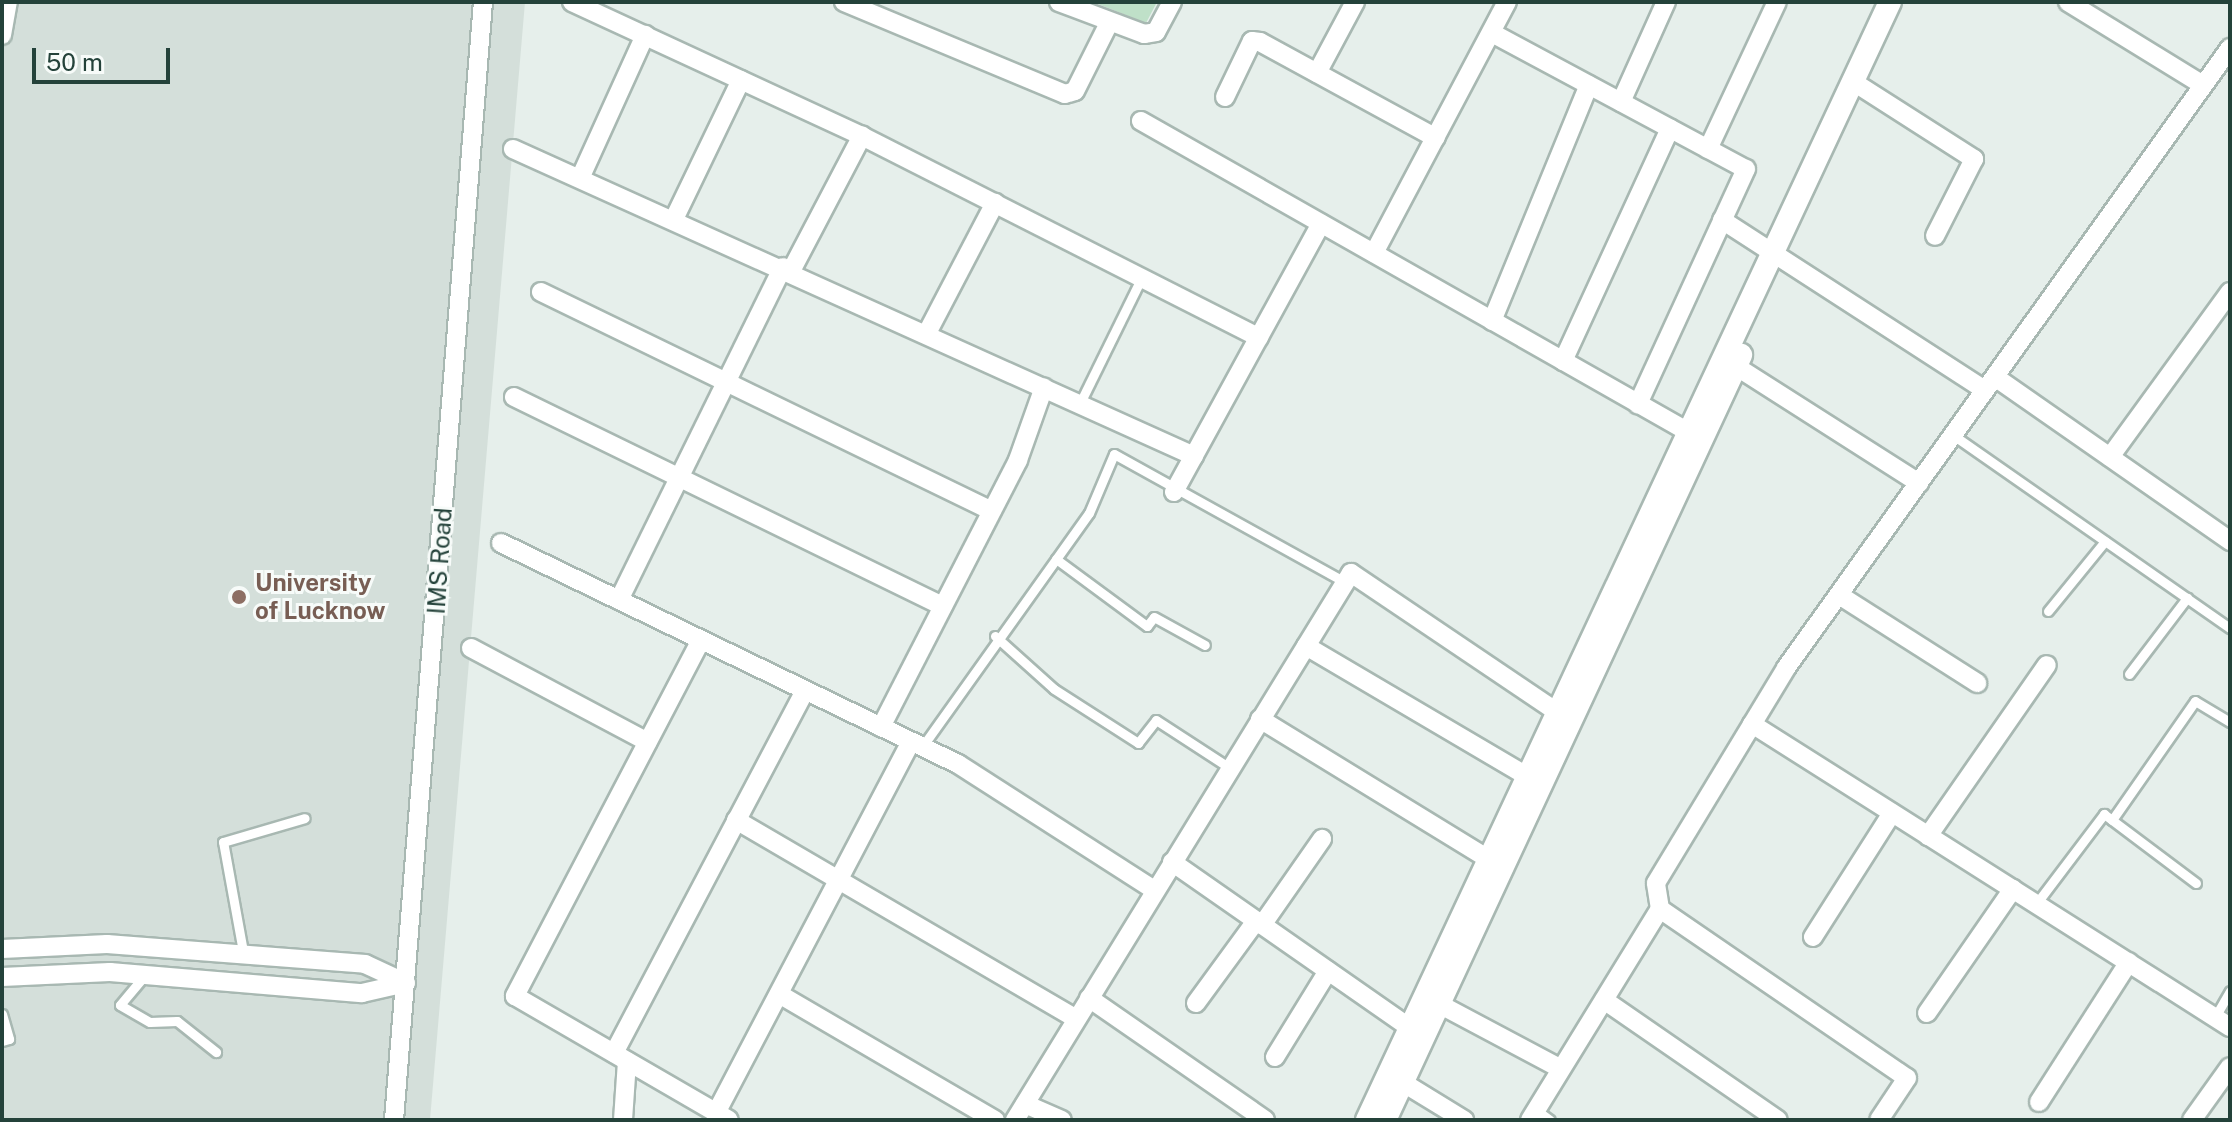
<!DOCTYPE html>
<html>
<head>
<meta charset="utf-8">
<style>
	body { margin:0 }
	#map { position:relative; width:2232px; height:1122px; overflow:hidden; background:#e6efeb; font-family:"Public Sans",sans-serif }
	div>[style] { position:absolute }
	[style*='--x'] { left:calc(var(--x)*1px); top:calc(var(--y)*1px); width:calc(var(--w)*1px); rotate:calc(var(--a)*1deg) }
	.built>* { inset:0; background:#d4dfda }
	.green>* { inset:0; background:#bfe0c8 }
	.roads { filter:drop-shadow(2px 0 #a8b8b2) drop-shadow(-2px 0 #a8b8b2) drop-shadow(0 2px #a8b8b2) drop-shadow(0 -2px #a8b8b2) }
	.service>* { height:9px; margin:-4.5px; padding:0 4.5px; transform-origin:4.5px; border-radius:4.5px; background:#fff }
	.minor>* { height:18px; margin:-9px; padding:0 9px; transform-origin:9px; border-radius:9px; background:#fff }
	.tertiary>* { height:22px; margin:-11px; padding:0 11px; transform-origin:11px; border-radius:11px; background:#fff }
	.dots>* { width:22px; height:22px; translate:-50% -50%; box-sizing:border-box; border:4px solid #f7fbf9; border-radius:50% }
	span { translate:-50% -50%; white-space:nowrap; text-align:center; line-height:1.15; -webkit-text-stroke:6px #f7fbf9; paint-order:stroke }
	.street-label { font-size:24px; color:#24423a }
	.education-label { font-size:24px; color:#785e54; font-weight:700 }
	.left { translate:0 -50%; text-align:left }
	.frame { position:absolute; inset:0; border:4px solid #24423a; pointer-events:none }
	.scale { position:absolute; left:32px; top:48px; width:138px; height:36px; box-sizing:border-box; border:4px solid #24423a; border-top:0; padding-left:10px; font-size:24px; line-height:28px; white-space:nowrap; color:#24423a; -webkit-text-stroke:6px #f7fbf9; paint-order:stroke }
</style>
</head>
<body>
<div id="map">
	<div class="built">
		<div style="clip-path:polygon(2px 2px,525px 2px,430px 1120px,2px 1120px)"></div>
	</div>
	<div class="green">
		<div style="clip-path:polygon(1093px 2px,1157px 2px,1146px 23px)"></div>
	</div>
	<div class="roads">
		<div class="service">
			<div style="--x:1080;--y:403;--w:140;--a:-63.8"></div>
			<div style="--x:1953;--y:435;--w:338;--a:34.9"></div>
			<div style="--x:1056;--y:559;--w:113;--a:36.4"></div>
			<div style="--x:1147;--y:626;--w:11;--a:-52"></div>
			<div style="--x:1154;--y:617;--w:58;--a:28.8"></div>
			<div style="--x:2048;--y:611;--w:90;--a:-50.8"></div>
			<div style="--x:995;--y:636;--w:79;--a:41.9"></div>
			<div style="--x:1054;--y:689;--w:100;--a:32.7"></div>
			<div style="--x:1138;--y:743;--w:29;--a:-52"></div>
			<div style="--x:1156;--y:720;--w:88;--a:33"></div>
			<div style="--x:2129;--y:674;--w:96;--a:-52.7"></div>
			<div style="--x:922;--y:747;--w:287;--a:-54.5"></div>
			<div style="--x:1089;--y:513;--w:64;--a:-67"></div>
			<div style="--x:1114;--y:454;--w:264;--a:29"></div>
			<div style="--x:2112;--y:820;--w:145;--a:-55.1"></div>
			<div style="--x:2195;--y:701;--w:41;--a:31"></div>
			<div style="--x:2036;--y:904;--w:113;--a:-52.9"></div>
			<div style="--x:2104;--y:814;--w:115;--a:36.9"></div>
			<div style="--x:244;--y:957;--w:117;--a:-100.3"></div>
			<div style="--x:223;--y:842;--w:85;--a:-16.3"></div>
			<div style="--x:145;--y:975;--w:39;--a:130"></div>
			<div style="--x:120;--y:1005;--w:34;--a:30"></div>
			<div style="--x:150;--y:1022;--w:27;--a:-2"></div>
			<div style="--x:177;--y:1021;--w:50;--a:38.5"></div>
			<div style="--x:2;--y:1014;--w:26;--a:74"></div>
			<div style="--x:9;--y:1039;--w:7;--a:164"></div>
			<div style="--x:2215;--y:1017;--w:30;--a:-60"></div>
			<div style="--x:1536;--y:1110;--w:17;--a:36"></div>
		</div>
		<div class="minor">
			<div style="--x:572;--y:2;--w:319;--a:24.8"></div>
			<div style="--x:862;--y:136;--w:445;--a:26.9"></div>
			<div style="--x:844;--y:2;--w:239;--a:22.6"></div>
			<div style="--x:1065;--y:94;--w:10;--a:-17"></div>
			<div style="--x:1075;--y:91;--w:76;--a:-63.4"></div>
			<div style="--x:1059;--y:2;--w:91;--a:20.6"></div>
			<div style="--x:1144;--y:34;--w:12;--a:-9"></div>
			<div style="--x:1156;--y:32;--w:34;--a:-62"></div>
			<div style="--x:2068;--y:2;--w:158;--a:31.6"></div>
			<div style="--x:1492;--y:33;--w:288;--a:28.2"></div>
			<div style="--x:1746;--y:169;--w:259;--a:114.7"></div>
			<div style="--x:2;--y:35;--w:34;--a:-80"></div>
			<div style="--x:1317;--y:73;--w:81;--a:-61.8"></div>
			<div style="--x:1852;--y:81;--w:145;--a:32.6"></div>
			<div style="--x:1974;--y:159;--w:86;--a:116.9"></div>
			<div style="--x:1225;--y:97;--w:62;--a:-64.3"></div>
			<div style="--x:1252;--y:41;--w:8;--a:7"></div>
			<div style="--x:1260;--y:42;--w:200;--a:28.6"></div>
			<div style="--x:1621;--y:102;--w:110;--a:-65.8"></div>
			<div style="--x:1141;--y:121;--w:642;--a:29.6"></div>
			<div style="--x:513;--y:149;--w:747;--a:24.27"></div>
			<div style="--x:1708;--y:149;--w:162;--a:-64.9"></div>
			<div style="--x:582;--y:174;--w:153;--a:-65.6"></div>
			<div style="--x:675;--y:217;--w:152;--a:-64.3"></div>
			<div style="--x:1722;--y:220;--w:313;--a:32.9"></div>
			<div style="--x:1374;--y:253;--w:284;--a:-62.1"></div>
			<div style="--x:791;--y:271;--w:153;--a:-62.3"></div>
			<div style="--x:541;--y:292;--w:501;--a:25.9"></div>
			<div style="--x:1492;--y:321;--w:255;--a:-67.7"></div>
			<div style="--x:927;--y:333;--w:147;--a:-62.4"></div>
			<div style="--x:1726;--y:360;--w:229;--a:32.5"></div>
			<div style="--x:1563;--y:361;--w:256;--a:-65.3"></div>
			<div style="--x:1995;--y:377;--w:287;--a:34.9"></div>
			<div style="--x:514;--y:397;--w:477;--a:26"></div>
			<div style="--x:2110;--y:457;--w:204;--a:-54"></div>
			<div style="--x:1174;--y:492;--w:306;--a:-61.3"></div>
			<div style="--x:501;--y:543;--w:508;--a:25.81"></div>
			<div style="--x:958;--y:764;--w:233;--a:32.7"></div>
			<div style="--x:1839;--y:595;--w:164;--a:32.5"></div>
			<div style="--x:619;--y:600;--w:371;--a:-63.8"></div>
			<div style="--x:701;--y:640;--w:402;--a:117.6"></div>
			<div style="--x:515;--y:996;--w:247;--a:30.1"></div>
			<div style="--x:1306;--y:646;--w:270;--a:30.5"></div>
			<div style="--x:471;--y:648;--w:200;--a:28"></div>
			<div style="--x:1260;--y:719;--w:281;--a:31.5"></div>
			<div style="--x:1752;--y:724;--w:566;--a:32.37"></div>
			<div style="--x:881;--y:727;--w:300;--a:-62.8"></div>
			<div style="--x:1018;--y:460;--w:77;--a:-70.4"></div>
			<div style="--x:736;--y:820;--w:394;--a:30.3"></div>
			<div style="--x:1928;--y:836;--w:208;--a:-55.2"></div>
			<div style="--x:1172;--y:862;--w:301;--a:34.9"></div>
			<div style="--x:1660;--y:909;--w:299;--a:34.4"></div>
			<div style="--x:1907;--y:1078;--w:50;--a:123.7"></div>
			<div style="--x:1262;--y:925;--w:105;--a:-55.1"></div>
			<div style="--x:1813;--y:937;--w:147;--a:-57.5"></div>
			<div style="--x:2;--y:949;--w:105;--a:-2.7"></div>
			<div style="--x:107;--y:944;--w:259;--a:4.4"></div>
			<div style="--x:365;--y:964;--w:45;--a:24.9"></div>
			<div style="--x:2;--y:977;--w:108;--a:-2.7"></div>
			<div style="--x:110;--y:972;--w:253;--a:4.8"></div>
			<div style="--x:362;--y:993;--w:45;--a:-12.8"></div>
			<div style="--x:779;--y:994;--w:250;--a:30.3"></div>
			<div style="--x:1089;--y:998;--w:214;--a:34.7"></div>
			<div style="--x:1604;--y:1000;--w:211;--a:34.6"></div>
			<div style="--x:1196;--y:1003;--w:102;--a:-53.8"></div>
			<div style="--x:1439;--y:1004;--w:138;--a:28"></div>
			<div style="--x:1927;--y:1013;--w:151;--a:-55.3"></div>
			<div style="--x:614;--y:1053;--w:410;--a:-62.2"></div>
			<div style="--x:1275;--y:1057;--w:101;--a:-58.4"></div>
			<div style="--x:1402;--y:1082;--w:73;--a:31.5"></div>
			<div style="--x:2039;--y:1102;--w:166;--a:-57.3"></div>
			<div style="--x:1025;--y:1104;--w:40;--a:23.4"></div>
			<div style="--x:716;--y:1113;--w:419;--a:-62.3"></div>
			<div style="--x:394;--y:1120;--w:1122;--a:-85.45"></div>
			<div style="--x:623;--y:1120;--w:59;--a:-86.1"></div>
			<div style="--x:1015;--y:1120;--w:642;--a:-58.44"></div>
			<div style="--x:1351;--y:573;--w:263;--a:34"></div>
			<div style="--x:1530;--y:1120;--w:248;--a:-58.4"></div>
			<div style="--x:1660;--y:909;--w:26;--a:-99"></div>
			<div style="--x:1656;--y:883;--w:251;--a:-58.8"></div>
			<div style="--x:1786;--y:668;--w:763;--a:-54.39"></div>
			<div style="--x:2192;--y:1120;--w:65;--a:-54.4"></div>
		</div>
		<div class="tertiary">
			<div style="--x:1367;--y:1120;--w:1234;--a:-64.93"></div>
			<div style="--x:1385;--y:1120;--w:844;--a:-65.04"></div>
		</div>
	</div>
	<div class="dots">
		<div style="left:239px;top:597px;background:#8d6e63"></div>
	</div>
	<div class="street-label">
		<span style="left:440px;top:561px;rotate:-86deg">IMS Road</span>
	</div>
	<div class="education-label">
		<span class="left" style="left:255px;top:597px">University<br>of Lucknow</span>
	</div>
	<div class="frame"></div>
	<div class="scale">50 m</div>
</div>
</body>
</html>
